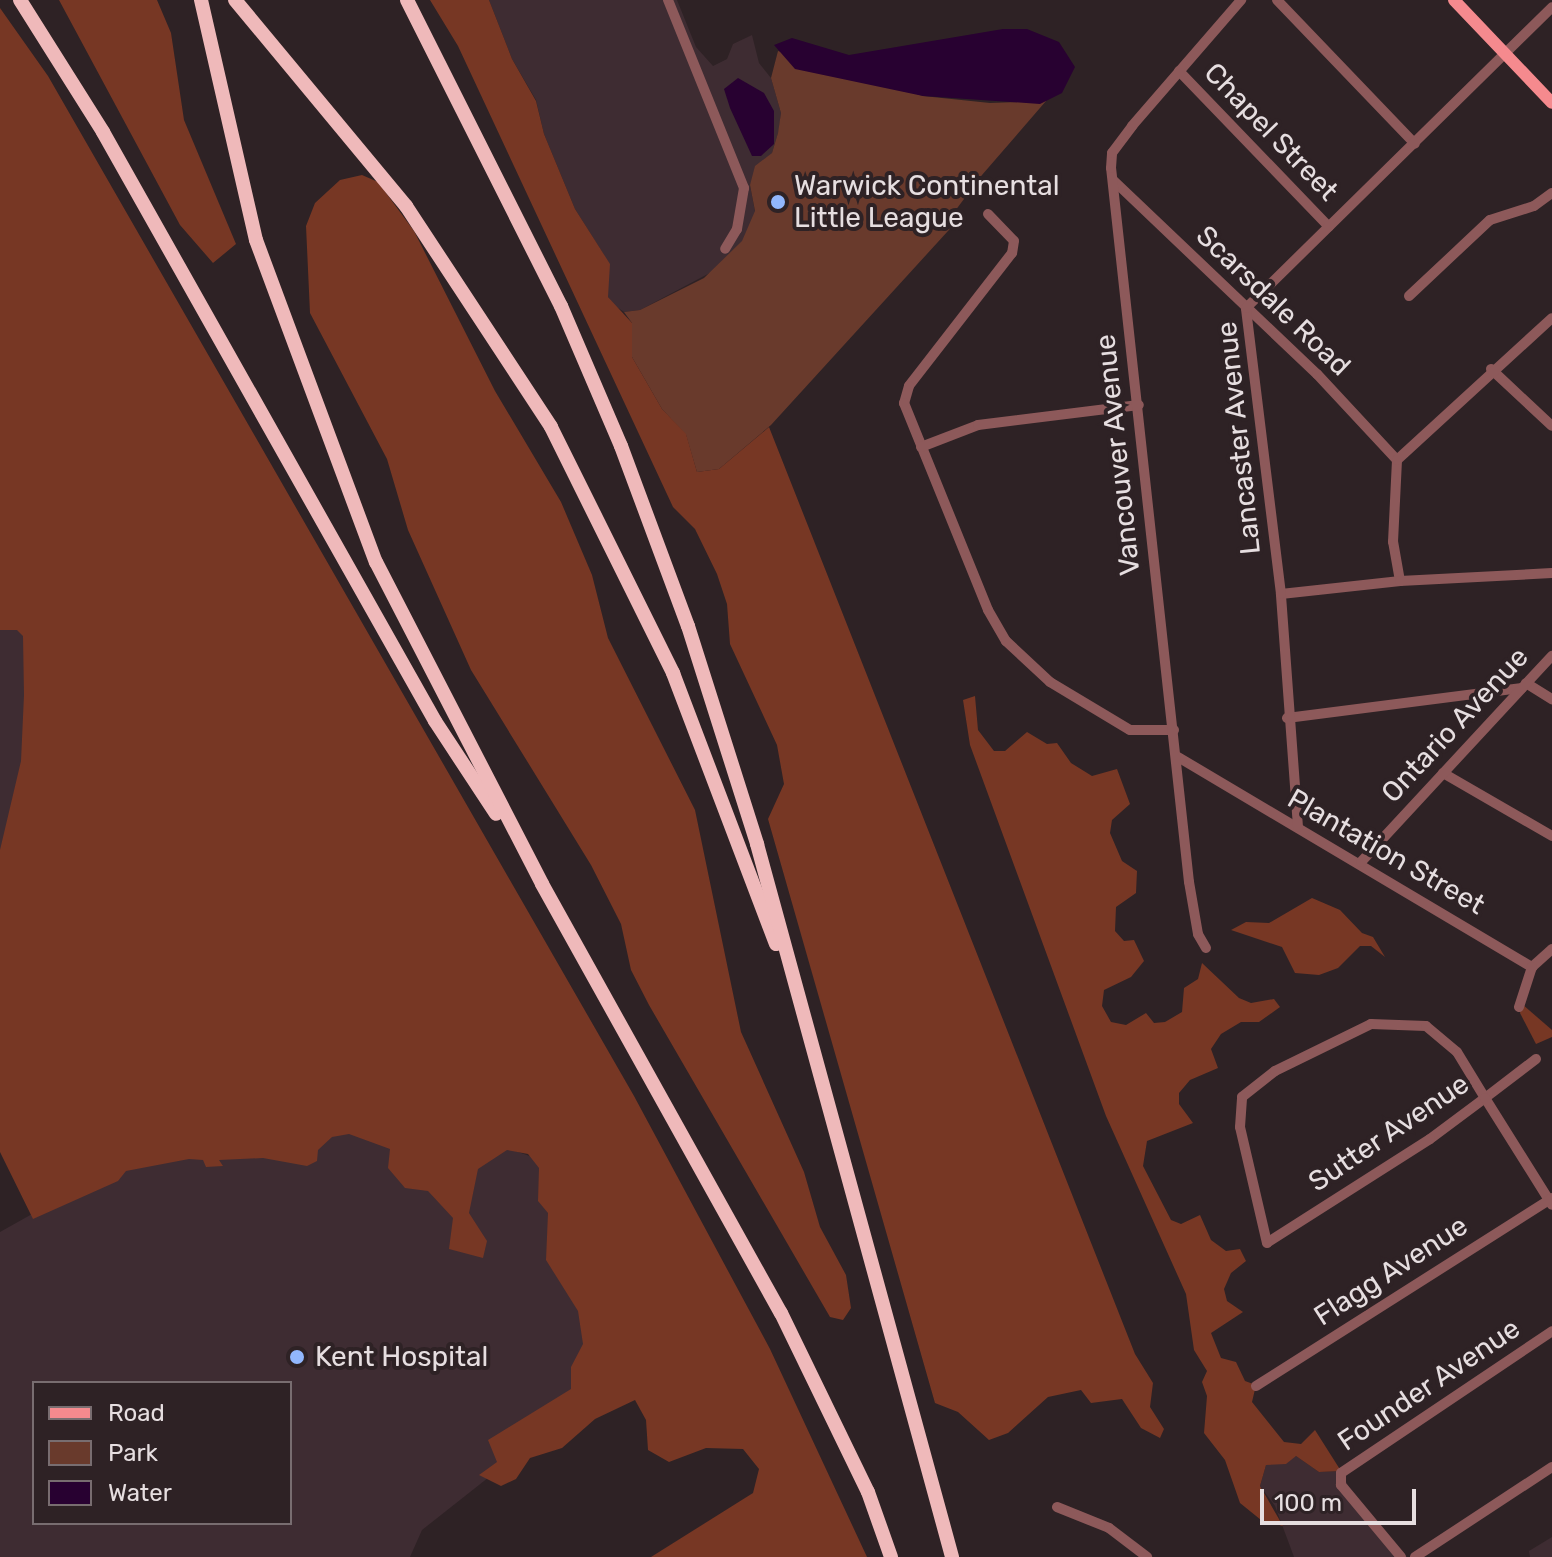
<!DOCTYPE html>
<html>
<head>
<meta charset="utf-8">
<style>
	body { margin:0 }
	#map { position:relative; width:1552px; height:1557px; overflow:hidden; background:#2e2225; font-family:Rubik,sans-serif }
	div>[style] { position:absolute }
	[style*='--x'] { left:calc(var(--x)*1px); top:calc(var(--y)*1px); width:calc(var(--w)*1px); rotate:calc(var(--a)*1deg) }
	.built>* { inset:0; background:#3e2c32 }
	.green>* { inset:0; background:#693a2c }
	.forest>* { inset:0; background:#773724 }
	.water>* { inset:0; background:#280131 }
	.minor>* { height:10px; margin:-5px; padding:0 5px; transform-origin:5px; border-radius:5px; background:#8d595a }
	.major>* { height:12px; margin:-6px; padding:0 6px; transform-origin:6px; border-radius:6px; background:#f58a8e }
	.highway>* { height:14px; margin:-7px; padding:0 7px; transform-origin:7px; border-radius:7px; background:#efb9ba }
	.dots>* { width:22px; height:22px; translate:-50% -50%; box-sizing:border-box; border:4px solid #2e2225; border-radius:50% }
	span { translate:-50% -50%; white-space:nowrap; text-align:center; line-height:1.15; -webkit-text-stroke:8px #2e2225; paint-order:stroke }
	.street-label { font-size:28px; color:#e6dee0 }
	.poi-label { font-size:28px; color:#e6dee0 }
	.left { translate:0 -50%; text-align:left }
	.legend { position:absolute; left:32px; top:1381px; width:260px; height:144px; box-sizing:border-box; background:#2e2225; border:2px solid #786d70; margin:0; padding:10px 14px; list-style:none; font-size:24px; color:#e6dee0 }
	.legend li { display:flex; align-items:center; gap:16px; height:40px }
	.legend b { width:40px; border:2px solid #786d70 }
	.scale { position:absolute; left:1260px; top:1489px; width:156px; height:36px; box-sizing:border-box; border:4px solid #e6dee0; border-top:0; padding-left:10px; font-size:24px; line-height:28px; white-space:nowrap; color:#e6dee0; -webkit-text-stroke:6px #2e2225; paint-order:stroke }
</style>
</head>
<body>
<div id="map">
	<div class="built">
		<div style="clip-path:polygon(489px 0,677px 0,696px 47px,713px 66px,727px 59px,733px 44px,752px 35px,759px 63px,771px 78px,781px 113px,779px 130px,772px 153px,750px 185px,756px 217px,744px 241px,721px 267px,640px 310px,624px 312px,614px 305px,608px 297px,604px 255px,575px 209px,544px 134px,536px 100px,512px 59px)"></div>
		<div style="clip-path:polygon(0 506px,49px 679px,0 889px)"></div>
		<div style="clip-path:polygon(evenodd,279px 1124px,501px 1146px,550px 1163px,602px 1332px,579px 1406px,422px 1530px,410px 1557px,0 1557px,0 1232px,132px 1158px,279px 1124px,34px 1383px,290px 1383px,290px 1523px,34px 1523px,34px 1383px)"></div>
		<div style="clip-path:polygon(1296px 1456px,1319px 1472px,1341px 1471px,1354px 1498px,1407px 1557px,1294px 1557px,1275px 1506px,1260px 1486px,1266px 1465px)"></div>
		<div style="clip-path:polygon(1552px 1537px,1552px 1557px,1530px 1557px,1529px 1551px)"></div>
	</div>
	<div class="green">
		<div style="clip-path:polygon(778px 51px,923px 96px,990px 103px,1046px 101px,982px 175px,955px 211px,958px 220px,771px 425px,719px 469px,697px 472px,686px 435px,662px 409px,632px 357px,632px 323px,624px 312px,640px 310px,704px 278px,742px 241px,755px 211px,750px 185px,755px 166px,772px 153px,778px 133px,781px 113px,771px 78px)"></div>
	</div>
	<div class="forest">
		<div style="clip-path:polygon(59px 0,157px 0,171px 33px,184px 120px,236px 244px,213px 263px,180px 225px)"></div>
		<div style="clip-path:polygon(430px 0,489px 0,512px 59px,536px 101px,544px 134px,575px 209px,610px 264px,608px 297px,632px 323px,632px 357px,662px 409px,686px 434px,697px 472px,719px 469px,769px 427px,1135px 1354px,1153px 1383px,1150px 1407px,1164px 1429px,1160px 1438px,1141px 1428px,1122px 1399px,1091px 1403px,1081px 1390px,1048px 1397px,1008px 1433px,989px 1440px,958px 1412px,935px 1403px,768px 819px,784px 784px,777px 745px,730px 644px,727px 604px,717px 574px,695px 529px,673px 507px,458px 46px)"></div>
		<div style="clip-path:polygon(0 8px,48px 76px,634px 1096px,770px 1349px,867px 1557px,651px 1557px,753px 1493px,759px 1469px,743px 1449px,706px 1448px,669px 1462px,648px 1450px,646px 1420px,635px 1400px,595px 1419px,562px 1448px,530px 1458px,516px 1479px,501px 1486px,479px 1475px,497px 1462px,488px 1440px,571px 1389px,571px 1367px,583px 1344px,578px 1311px,546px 1260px,548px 1213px,538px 1201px,539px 1168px,528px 1154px,507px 1150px,478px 1169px,469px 1213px,487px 1241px,483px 1258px,449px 1249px,453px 1218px,428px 1191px,405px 1188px,388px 1168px,390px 1149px,349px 1134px,332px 1137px,318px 1150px,317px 1161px,307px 1166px,263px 1158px,219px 1160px,223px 1166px,206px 1167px,203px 1160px,189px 1159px,126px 1171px,118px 1181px,33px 1219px,0 1152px,0 850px,21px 761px,24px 695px,23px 636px,17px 630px,0 630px)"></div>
		<div style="clip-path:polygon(362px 175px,378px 182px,414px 231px,495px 391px,561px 502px,592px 575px,608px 638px,695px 810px,741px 1032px,804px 1172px,820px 1227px,846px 1275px,851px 1308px,843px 1320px,830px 1317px,649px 1005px,631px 970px,621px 924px,591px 865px,471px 670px,408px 530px,387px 459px,310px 313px,306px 226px,315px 203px,340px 180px)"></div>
		<div style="clip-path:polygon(975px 696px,978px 730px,994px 751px,1005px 751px,1027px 732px,1047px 744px,1057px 743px,1071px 763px,1092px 776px,1117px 769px,1130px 804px,1112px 820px,1110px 833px,1122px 861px,1137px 871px,1136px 893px,1116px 907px,1115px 931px,1124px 941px,1134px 940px,1144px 961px,1131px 977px,1104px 990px,1102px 1006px,1111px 1022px,1126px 1025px,1146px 1013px,1154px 1023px,1165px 1022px,1182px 1012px,1184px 988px,1198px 979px,1202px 963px,1239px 998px,1251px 1003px,1274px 999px,1280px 1007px,1259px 1022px,1241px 1022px,1221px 1034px,1211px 1049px,1218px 1068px,1190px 1080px,1179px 1093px,1179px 1104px,1193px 1123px,1147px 1141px,1143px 1166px,1171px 1220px,1181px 1224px,1200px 1215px,1211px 1240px,1226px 1251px,1240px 1249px,1246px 1261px,1231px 1273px,1224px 1289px,1227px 1301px,1243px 1312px,1211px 1333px,1221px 1358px,1236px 1362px,1245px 1381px,1256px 1385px,1252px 1402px,1284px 1442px,1301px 1444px,1315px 1430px,1341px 1471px,1319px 1472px,1296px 1456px,1286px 1464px,1266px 1465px,1260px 1486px,1283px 1526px,1261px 1520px,1240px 1503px,1225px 1460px,1204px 1433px,1207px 1396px,1202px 1382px,1207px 1371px,1194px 1350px,1186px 1294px,1106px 1116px,970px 745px,963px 700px)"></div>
		<div style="clip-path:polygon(1312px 898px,1340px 910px,1362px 933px,1373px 937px,1385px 957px,1371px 946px,1360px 946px,1338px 968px,1319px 975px,1295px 973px,1282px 947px,1231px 930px,1246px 922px,1269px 923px)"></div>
		<div style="clip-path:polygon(1522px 1004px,1552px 1030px,1552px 1037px,1536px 1044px,1520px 1013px)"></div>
	</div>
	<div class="water">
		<div style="clip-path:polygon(1003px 29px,1027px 29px,1059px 42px,1075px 67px,1062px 93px,1040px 104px,923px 96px,795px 69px,774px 45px,792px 38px,849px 55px)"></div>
		<div style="clip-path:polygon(738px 78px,764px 93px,774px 111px,774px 144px,761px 156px,752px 156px,730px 108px,724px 89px)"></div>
	</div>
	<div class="minor">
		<div style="--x:668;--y:0;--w:203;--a:68"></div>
		<div style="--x:744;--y:188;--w:42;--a:99.7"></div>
		<div style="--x:737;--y:229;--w:23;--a:121"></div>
		<div style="--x:1277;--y:0;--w:199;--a:46.2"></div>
		<div style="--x:1179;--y:71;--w:216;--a:46.1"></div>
		<div style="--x:1113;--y:180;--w:282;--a:43.6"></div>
		<div style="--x:1317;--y:374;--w:117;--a:47.1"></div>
		<div style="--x:988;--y:214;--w:37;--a:46"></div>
		<div style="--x:1014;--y:241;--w:12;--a:99"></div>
		<div style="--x:1012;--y:253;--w:168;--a:127.8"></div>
		<div style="--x:909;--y:386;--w:18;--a:106"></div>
		<div style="--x:904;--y:403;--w:223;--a:67.9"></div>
		<div style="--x:988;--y:610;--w:36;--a:60"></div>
		<div style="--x:1006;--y:641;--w:60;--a:43"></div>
		<div style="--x:1050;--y:682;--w:93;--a:31"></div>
		<div style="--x:1130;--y:730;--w:44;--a:0"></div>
		<div style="--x:1409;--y:296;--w:111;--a:-43.2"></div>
		<div style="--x:1490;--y:220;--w:46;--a:-17.7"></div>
		<div style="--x:1534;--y:206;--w:22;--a:-36"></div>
		<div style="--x:1491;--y:369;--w:83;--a:43.1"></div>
		<div style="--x:921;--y:447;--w:61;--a:-21.1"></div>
		<div style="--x:978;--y:425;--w:162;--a:-7.1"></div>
		<div style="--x:1400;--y:581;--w:40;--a:-100"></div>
		<div style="--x:1393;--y:542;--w:82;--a:-87.2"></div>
		<div style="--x:1397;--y:460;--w:210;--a:-42.5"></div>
		<div style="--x:1281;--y:594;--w:120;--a:-6.2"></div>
		<div style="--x:1400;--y:581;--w:152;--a:-3"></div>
		<div style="--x:1526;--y:683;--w:31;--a:32"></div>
		<div style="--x:1287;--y:718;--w:237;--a:-7.3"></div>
		<div style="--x:1178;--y:757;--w:412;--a:30.7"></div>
		<div style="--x:1443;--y:773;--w:126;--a:30"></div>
		<div style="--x:1298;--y:827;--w:234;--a:-94.2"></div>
		<div style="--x:1281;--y:594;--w:288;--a:-97"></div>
		<div style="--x:1246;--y:308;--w:429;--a:-44.5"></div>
		<div style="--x:1361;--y:862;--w:281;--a:-47.2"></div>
		<div style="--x:1206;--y:948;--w:16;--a:-120"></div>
		<div style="--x:1198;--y:934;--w:53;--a:-99.8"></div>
		<div style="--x:1189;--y:882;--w:718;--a:-96.23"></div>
		<div style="--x:1111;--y:168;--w:15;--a:-86"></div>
		<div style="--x:1112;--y:153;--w:34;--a:-53"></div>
		<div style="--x:1132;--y:126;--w:167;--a:-49.1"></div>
		<div style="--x:1532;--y:967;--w:27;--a:-42"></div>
		<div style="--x:1519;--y:1007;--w:42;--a:-72"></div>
		<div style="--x:1536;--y:1059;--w:64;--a:142.6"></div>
		<div style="--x:1485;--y:1098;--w:69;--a:143.3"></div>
		<div style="--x:1430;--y:1139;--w:193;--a:147.5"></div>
		<div style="--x:1267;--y:1243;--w:119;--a:-103.1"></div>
		<div style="--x:1240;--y:1127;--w:30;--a:-86"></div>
		<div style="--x:1242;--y:1097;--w:42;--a:-38.2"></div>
		<div style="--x:1275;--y:1071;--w:107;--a:-26.1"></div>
		<div style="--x:1371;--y:1024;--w:55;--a:2.1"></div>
		<div style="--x:1426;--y:1026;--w:40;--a:40"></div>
		<div style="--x:1457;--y:1052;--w:54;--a:58.7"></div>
		<div style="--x:1485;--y:1098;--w:126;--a:57.9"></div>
		<div style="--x:1256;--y:1386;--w:351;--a:-32.4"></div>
		<div style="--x:1057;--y:1507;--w:56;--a:22"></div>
		<div style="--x:1109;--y:1528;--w:48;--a:37.3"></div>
		<div style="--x:1401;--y:1557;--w:94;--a:-129.8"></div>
		<div style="--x:1341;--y:1485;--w:12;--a:-90"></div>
		<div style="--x:1341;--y:1473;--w:254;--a:-33.9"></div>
		<div style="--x:1415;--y:1557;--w:164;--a:-33.3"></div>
	</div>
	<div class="major">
		<div style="--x:1454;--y:0;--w:142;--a:46.4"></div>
	</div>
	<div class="highway">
		<div style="--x:20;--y:0;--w:156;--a:57.8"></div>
		<div style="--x:103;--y:132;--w:676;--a:60.59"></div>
		<div style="--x:435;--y:721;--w:111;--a:56.7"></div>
		<div style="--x:201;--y:0;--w:246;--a:77.1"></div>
		<div style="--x:256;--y:240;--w:344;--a:69.6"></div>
		<div style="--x:376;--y:562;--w:362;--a:62.7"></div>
		<div style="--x:542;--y:884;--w:491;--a:60.9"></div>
		<div style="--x:781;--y:1313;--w:199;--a:64.1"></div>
		<div style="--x:868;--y:1492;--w:69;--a:70.5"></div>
		<div style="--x:235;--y:0;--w:268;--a:50.3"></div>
		<div style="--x:406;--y:206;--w:264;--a:56.7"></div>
		<div style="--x:551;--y:427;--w:275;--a:63.6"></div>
		<div style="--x:673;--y:673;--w:290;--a:69.2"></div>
		<div style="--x:407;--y:0;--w:343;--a:63.3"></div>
		<div style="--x:561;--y:306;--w:152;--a:66.8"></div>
		<div style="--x:621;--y:446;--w:192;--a:69.6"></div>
		<div style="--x:688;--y:626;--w:229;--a:72.4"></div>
		<div style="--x:757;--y:844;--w:739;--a:74.7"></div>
	</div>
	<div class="dots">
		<div style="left:778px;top:202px;background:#92b7fd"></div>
		<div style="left:297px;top:1357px;background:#92b7fd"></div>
	</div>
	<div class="street-label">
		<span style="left:1271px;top:132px;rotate:46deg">Chapel Street</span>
		<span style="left:1273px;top:301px;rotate:44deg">Scarsdale Road</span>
		<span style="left:1239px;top:438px;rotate:-96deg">Lancaster Avenue</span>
		<span style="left:1118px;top:455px;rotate:-96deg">Vancouver Avenue</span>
		<span style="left:1455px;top:725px;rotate:-47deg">Ontario Avenue</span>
		<span style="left:1386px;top:852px;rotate:30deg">Plantation Street</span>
		<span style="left:1389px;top:1133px;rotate:-34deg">Sutter Avenue</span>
		<span style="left:1391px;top:1271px;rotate:-33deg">Flagg Avenue</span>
		<span style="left:1429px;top:1385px;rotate:-34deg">Founder Avenue</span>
	</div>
	<div class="poi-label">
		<span class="left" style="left:794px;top:202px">Warwick Continental<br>Little League</span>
		<span class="left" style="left:315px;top:1357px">Kent Hospital</span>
	</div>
	<ul class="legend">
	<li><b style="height:10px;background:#f58a8e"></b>Road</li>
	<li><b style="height:22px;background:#693a2c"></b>Park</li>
	<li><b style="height:22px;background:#280131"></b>Water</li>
	</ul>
	<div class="scale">100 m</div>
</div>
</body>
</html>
